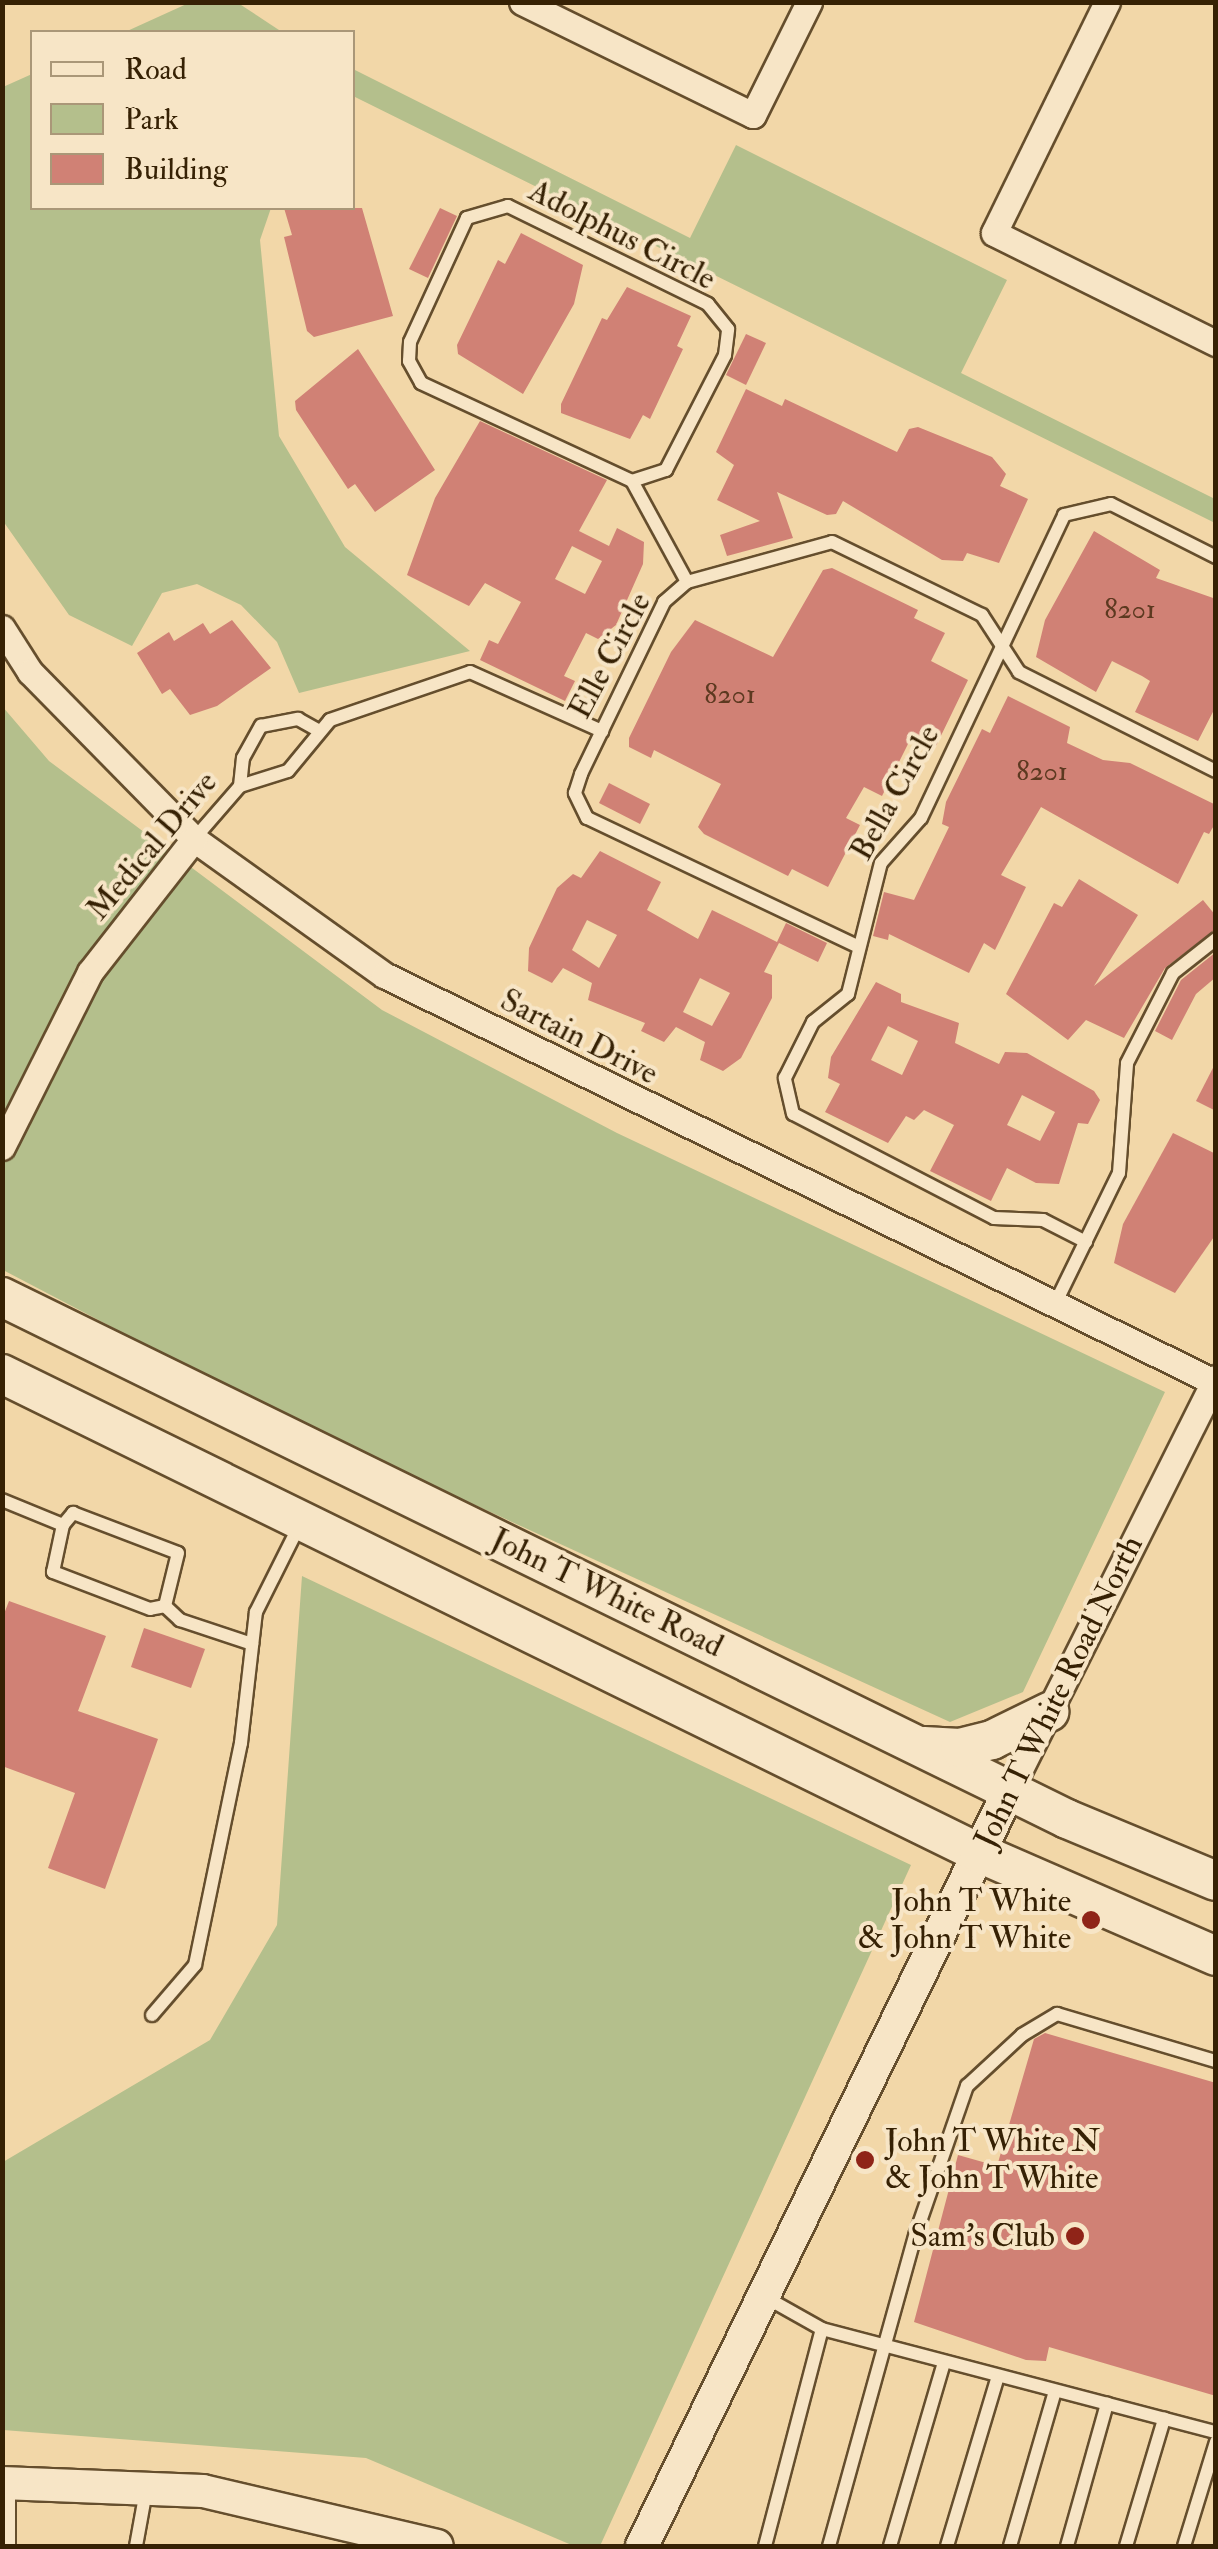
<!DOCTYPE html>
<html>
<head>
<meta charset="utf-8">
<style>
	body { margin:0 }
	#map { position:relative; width:1218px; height:2549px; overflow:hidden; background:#f2d7a8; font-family:"IM FELL Double Pica",serif }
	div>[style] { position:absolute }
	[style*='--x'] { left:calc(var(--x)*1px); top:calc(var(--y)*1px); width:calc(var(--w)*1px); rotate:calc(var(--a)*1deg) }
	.green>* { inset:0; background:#b4bf8c }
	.building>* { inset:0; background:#d08175 }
	.roads { filter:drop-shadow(2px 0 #654e2d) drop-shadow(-2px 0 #654e2d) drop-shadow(0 2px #654e2d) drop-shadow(0 -2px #654e2d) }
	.service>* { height:12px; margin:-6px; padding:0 6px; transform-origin:6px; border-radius:6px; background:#f7e5c6 }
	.minor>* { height:25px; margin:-12.5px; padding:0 12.5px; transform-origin:12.5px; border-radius:12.5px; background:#f7e5c6 }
	.tertiary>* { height:32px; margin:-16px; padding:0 16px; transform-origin:16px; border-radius:16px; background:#f7e5c6 }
	.secondary>* { height:38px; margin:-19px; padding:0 19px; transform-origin:19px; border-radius:19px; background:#f7e5c6 }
	.dots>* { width:28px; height:28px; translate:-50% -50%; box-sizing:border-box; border:5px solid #f7e5c6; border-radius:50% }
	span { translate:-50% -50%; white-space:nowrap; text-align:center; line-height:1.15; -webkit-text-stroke:8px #f7e5c6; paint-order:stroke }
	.number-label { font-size:28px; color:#5c3920 }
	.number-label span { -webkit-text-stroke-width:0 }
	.street-label { font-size:32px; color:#362104 }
	.poi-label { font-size:32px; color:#362104 }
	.right { translate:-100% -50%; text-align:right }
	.left { translate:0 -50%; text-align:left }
	.frame { position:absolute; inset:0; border:5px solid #362104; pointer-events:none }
	.legend { position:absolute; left:30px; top:30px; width:325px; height:180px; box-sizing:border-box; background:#f7e5c6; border:2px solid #aa9778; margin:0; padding:12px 18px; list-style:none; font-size:30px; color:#362104 }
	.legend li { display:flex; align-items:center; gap:20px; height:50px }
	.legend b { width:50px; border:2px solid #aa9778 }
</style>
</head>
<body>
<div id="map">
	<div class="green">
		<div style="clip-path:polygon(191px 2px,238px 3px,282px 32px,125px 32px)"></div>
		<div style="clip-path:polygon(353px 69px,690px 238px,736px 145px,1007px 280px,961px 373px,1215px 499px,1215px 523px,353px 96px)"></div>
		<div style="clip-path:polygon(32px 74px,32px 208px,271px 208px,260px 240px,279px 436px,345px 547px,470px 651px,299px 693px,277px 642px,241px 605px,197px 584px,162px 593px,132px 646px,69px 615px,3px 521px,3px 87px)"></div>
		<div style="clip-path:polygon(2px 706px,49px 761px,382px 1010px,617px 1133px,1165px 1392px,1023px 1692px,950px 1722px,293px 1422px,3px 1270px)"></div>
		<div style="clip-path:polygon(302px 1576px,911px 1865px,600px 2546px,574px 2546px,366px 2458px,3px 2430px,3px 2162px,210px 2040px,277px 1925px)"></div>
	</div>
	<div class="building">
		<div style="clip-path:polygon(284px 208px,362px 208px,393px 316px,314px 337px,307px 331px,284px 237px,292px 235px)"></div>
		<div style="clip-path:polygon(440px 208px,457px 216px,428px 278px,409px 269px)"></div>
		<div style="clip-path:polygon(521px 233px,583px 265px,574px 304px,523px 394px,458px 354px,457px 345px,498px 260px,505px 264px)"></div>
		<div style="clip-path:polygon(627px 287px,691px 316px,677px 346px,683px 349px,650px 419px,643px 415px,630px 439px,561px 413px,561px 404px,602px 318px,607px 320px)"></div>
		<div style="clip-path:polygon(746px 334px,766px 343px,746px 385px,726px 375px)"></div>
		<div style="clip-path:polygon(358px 349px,435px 470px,375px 512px,355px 484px,348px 489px,296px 410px,295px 401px)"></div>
		<div style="clip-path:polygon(746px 389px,782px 406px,785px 399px,897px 452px,909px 429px,918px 427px,992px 457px,1006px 474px,1000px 486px,1028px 499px,999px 563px,967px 553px,963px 561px,942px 560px,843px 501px,836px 514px,827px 515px,777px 492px,793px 538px,727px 556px,720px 535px,760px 521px,717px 500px,734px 465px,716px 452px)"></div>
		<div style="clip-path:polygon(evenodd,480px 421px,607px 480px,579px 531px,609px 546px,617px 528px,644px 542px,643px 564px,616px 625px,598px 639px,586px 633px,564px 676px,575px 681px,565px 701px,480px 660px,489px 640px,498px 644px,521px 602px,485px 583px,469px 606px,407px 575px,435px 498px,480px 421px,572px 546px,602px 561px,585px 594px,555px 579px,572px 546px)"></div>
		<div style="clip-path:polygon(1094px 531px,1160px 570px,1156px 578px,1216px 599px,1216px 706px,1198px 741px,1135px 712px,1150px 681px,1142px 676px,1112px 661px,1096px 692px,1036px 657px,1045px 620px)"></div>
		<div style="clip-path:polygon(832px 568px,918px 610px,914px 618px,945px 633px,931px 661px,968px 680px,936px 746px,913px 734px,882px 796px,864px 787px,846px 818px,860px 825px,828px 887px,792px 869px,788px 876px,704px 834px,698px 827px,721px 784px,654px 750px,651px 758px,629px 747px,629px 738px,671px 652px,695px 620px,773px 657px,823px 570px)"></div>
		<div style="clip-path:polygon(232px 620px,271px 668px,217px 706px,190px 715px,170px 689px,162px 694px,137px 653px,169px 632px,174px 641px,203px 623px,210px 634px)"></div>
		<div style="clip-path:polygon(1008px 696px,1070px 727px,1067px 743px,1103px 760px,1130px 763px,1216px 805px,1216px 822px,1209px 834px,1204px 832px,1178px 884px,1041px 807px,1001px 875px,1026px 887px,995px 950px,984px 943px,969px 973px,889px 934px,888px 940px,873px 936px,884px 892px,914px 900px,949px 827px,942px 824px,946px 802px,982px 729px,990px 733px)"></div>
		<div style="clip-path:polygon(609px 783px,650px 804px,640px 824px,599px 803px)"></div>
		<div style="clip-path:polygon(evenodd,600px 851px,661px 882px,647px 910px,698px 939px,712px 910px,777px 942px,786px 923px,827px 943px,818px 962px,779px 943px,764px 972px,772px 975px,772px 998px,741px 1058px,723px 1071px,700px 1060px,705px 1042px,676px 1027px,664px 1042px,641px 1031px,645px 1023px,588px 1000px,592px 983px,563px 968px,552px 983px,528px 971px,529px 948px,557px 888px,573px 874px,581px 878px,600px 851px,587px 920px,617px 935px,599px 968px,572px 950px,587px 920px,600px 851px,700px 978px,730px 993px,712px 1026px,683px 1012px,700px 978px)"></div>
		<div style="clip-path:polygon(1079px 879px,1138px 915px,1094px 986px,1203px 900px,1216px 916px,1216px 929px,1165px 968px,1124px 1038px,1086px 1020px,1068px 1040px,1006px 994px,1054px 903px,1062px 907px)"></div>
		<div style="clip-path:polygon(1216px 952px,1216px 977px,1196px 994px,1172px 1040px,1155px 1031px,1181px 980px)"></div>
		<div style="clip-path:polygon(evenodd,876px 982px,901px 994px,901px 1002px,959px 1023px,955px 1043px,999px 1064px,1005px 1052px,1027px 1053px,1094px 1091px,1100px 1100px,1088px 1124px,1078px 1123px,1059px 1184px,1036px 1183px,1007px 1168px,991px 1201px,930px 1171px,954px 1125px,924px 1110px,914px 1120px,906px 1116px,888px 1143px,825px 1112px,840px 1084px,828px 1078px,831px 1057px,876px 982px,888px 1026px,918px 1041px,902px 1075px,871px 1060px,888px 1026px,876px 982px,1022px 1095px,1055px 1112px,1040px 1141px,1007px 1125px,1022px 1095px)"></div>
		<div style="clip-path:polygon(1216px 1062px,1216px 1111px,1196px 1101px)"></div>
		<div style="clip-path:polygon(1173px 1133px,1216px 1154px,1216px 1234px,1175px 1293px,1114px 1263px,1123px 1224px)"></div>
		<div style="clip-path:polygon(9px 1601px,106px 1636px,78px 1711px,158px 1739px,105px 1889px,48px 1868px,75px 1793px,2px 1766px,2px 1619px)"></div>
		<div style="clip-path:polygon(144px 1628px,205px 1649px,191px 1688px,131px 1667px)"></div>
		<div style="clip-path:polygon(1045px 2033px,1216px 2083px,1216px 2396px,1049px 2347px,1046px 2361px,1026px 2360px,914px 2322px,958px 2155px,997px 2166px,1034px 2039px)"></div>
	</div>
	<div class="roads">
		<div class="service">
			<div style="--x:632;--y:481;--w:36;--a:-18"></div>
			<div style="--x:666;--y:470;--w:129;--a:-62.8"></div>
			<div style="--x:725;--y:355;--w:26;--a:-83"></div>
			<div style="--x:728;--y:329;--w:32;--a:-129"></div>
			<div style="--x:708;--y:304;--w:223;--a:-153.9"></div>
			<div style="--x:508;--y:206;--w:43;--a:163.7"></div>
			<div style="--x:467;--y:218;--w:136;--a:114.7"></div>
			<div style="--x:410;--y:342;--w:19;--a:93"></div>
			<div style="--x:409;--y:361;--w:25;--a:61"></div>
			<div style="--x:421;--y:383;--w:233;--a:24.9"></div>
			<div style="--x:632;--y:481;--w:115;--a:61.4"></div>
			<div style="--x:240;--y:786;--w:28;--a:-84"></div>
			<div style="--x:243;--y:758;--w:37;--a:-61"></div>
			<div style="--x:261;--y:726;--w:38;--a:-11"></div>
			<div style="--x:298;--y:719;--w:21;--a:29"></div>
			<div style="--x:194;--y:839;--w:70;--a:-49"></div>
			<div style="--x:240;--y:786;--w:50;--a:-17.4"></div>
			<div style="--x:288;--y:771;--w:66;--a:-50.5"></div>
			<div style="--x:330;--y:720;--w:148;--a:-18.9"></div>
			<div style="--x:470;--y:672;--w:145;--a:24.1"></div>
			<div style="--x:859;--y:947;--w:301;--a:-154.6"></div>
			<div style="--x:587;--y:818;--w:28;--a:-116"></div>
			<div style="--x:575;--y:793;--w:20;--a:-72"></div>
			<div style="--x:581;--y:774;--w:191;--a:-64.2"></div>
			<div style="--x:664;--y:602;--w:30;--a:-41"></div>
			<div style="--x:687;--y:582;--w:150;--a:-15.4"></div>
			<div style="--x:832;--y:542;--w:167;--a:26"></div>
			<div style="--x:982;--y:615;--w:68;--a:57"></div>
			<div style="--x:1019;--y:672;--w:220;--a:26.7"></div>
			<div style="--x:1086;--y:1242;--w:48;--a:-152.9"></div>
			<div style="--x:1043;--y:1220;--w:49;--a:-177.7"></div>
			<div style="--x:994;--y:1218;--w:226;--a:-152.6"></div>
			<div style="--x:793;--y:1114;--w:37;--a:-103"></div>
			<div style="--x:785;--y:1078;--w:63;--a:-63.4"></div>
			<div style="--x:813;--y:1022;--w:45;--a:-38.7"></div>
			<div style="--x:848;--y:994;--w:135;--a:-75.9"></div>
			<div style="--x:881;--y:863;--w:60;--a:-48.4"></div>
			<div style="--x:921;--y:818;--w:335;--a:-64.7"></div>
			<div style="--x:1064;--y:515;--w:48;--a:-13.2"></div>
			<div style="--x:1111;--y:504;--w:118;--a:26.8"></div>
			<div style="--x:1055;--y:1304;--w:146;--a:-64"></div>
			<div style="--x:1119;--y:1173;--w:110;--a:-85.8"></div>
			<div style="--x:1127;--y:1063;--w:101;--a:-62.9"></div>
			<div style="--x:1173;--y:973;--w:55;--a:-38.3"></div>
			<div style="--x:2;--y:1500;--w:66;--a:22.3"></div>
			<div style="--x:73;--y:1513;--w:112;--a:20.9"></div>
			<div style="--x:178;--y:1553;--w:55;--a:103.8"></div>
			<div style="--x:165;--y:1606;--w:15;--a:169"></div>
			<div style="--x:150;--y:1609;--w:104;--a:-159.1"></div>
			<div style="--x:53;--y:1572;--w:48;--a:-78"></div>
			<div style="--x:63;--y:1525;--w:16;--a:-50"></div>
			<div style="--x:165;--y:1606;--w:21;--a:43"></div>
			<div style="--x:180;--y:1620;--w:76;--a:18.4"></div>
			<div style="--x:152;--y:2015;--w:66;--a:-49.3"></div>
			<div style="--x:195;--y:1965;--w:227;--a:-78.3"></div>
			<div style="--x:241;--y:1743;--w:132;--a:-83.5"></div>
			<div style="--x:256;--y:1612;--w:96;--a:-63.4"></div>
			<div style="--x:765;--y:2297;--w:65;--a:29.3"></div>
			<div style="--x:822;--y:2329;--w:407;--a:14.7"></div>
			<div style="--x:9;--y:2484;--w:62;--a:90"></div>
			<div style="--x:136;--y:2546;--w:56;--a:-79.7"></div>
			<div style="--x:765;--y:2546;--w:224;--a:-75.3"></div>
			<div style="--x:829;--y:2546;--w:325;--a:-74.5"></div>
			<div style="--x:916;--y:2233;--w:156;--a:-70.9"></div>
			<div style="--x:967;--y:2086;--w:75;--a:-42.8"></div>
			<div style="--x:1022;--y:2035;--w:41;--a:-31"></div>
			<div style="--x:1057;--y:2014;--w:166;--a:16.5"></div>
			<div style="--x:890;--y:2546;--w:192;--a:-73.6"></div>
			<div style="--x:947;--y:2546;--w:177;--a:-73.3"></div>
			<div style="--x:1010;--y:2546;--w:161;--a:-73.8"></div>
			<div style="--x:1067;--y:2546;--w:148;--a:-74.3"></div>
			<div style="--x:1126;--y:2546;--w:133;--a:-73.3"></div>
			<div style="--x:1184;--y:2546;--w:109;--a:-72.9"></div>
		</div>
		<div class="minor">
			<div style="--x:522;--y:2;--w:257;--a:26.1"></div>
			<div style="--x:753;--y:115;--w:126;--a:-63.6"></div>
			<div style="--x:1107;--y:2;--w:257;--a:116.1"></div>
			<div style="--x:994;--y:233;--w:248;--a:26.4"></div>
			<div style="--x:2;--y:628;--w:52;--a:57.5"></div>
			<div style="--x:30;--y:672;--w:234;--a:45.5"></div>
			<div style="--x:194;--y:839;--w:234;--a:35.6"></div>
			<div style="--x:384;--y:975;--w:927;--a:26.12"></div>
			<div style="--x:2;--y:1147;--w:196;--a:-63.3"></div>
			<div style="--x:90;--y:972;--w:169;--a:-52"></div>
			<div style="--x:1009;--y:1791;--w:462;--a:-63.4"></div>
		</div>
		<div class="tertiary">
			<div style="--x:2;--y:2483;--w:201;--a:2.3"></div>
			<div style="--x:203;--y:2491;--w:240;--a:13.2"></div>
			<div style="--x:642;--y:2546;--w:839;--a:-64.08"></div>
		</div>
		<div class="secondary">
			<div style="--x:2;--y:1297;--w:1186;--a:26.11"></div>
			<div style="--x:1067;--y:1819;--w:161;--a:22.6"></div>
			<div style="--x:2;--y:1374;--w:1088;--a:26.12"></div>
			<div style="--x:979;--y:1853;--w:258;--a:23.5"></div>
			<div style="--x:924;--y:1746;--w:36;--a:3"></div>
			<div style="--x:960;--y:1748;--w:33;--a:-14"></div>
			<div style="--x:992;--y:1740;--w:64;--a:-26.2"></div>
		</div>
	</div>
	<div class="dots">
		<div style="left:1091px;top:1920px;background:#8f2418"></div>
		<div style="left:865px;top:2160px;background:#8f2418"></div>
		<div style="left:1075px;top:2236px;background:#8f2418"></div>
	</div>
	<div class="number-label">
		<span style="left:1130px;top:610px">8201</span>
		<span style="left:730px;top:695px">8201</span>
		<span style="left:1042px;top:772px">8201</span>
	</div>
	<div class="street-label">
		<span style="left:622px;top:235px;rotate:27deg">Adolphus Circle</span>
		<span style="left:610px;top:656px;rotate:-62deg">Elle Circle</span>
		<span style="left:895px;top:793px;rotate:-61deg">Bella Circle</span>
		<span style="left:152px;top:846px;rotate:-50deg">Medical Drive</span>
		<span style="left:579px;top:1037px;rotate:27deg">Sartain Drive</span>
		<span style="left:607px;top:1593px;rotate:26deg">John T White Road</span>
		<span style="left:1059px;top:1692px;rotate:-64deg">John T White Road North</span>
	</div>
	<div class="poi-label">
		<span class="right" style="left:1071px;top:1920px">John T White<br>&amp; John T White</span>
		<span class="left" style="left:885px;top:2160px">John T White N<br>&amp; John T White</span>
		<span class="right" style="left:1055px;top:2236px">Sam's Club</span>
	</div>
	<div class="frame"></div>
	<ul class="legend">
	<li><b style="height:12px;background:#f7e5c6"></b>Road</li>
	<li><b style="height:28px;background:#b4bf8c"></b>Park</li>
	<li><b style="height:28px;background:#d08175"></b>Building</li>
	</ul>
</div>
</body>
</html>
